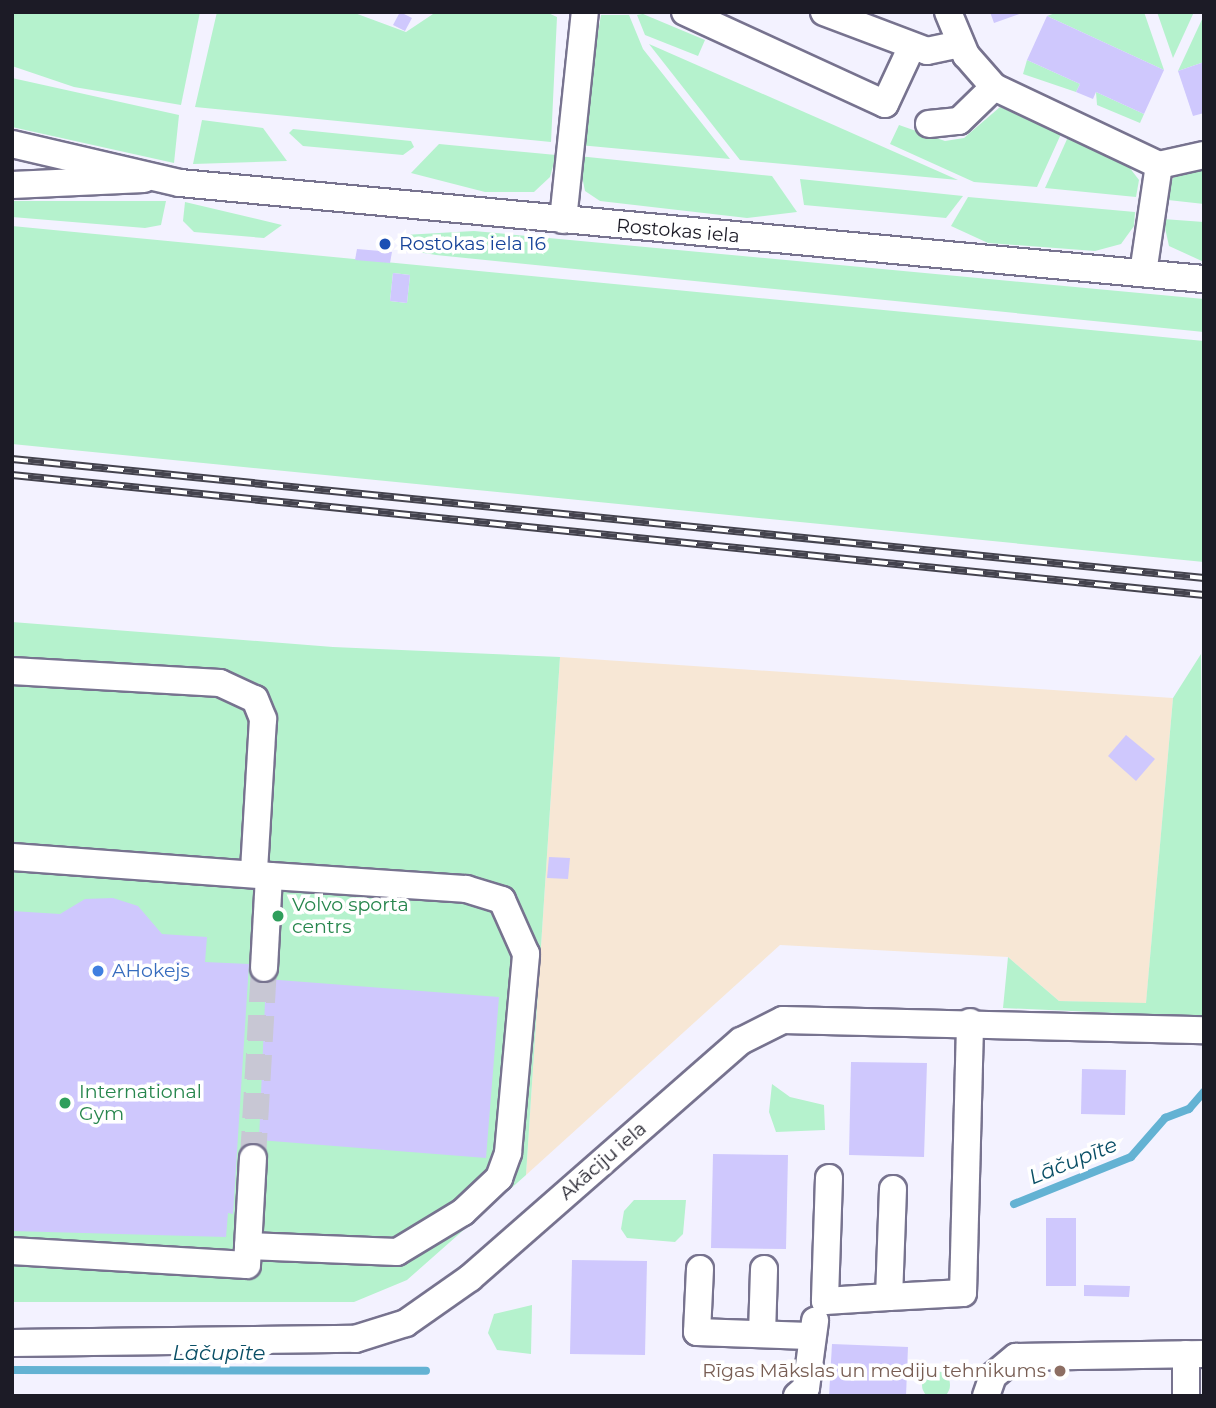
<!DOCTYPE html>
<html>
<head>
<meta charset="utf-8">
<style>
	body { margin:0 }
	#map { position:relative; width:1216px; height:1408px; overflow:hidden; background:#f3f2ff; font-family:Montserrat,sans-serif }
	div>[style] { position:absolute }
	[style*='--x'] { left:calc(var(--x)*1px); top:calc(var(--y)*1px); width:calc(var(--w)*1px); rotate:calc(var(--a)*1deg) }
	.commercial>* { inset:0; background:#f7e7d5 }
	.green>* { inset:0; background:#b5f2cd }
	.round { border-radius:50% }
	.stream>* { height:8px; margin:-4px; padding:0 4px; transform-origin:4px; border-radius:4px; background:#63b2d3 }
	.building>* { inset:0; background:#cfc8fd }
	.minor-tunnel>* { height:26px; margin-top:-13px; transform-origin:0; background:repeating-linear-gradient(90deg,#c8c7d4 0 26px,transparent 0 39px) }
	.roads { filter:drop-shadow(2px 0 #77738f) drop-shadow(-2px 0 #77738f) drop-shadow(0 2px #77738f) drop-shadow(0 -2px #77738f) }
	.minor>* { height:26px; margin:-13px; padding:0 13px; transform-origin:13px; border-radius:13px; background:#fff }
	.rail>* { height:8px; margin-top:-4px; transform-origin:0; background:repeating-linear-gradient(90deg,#fff 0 16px,#44434e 0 32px); box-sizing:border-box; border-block:2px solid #44434e }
	.dots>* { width:19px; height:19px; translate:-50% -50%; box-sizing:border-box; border:4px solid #fff; border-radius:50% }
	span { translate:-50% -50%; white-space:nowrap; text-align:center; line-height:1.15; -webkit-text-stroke:7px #fff; paint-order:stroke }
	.street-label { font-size:19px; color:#1c1b26 }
	.transit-label { font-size:19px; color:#164399 }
	.left { translate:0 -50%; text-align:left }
	.leisure-label { font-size:19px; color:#27864d }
	.shop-label { font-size:19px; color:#366cbe }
	.education-label { font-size:19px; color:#785e54 }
	.right { translate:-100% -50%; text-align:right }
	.water-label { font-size:21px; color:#0a4f66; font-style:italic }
	.frame { position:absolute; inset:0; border:14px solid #1c1b26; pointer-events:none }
</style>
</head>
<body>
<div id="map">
	<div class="commercial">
		<div style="clip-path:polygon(560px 657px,1173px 698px,1146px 1004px,1059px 1001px,1008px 957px,780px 945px,526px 1175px)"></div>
	</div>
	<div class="green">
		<div style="clip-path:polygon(12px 12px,200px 12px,181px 105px,74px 87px,12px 66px)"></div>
		<div style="clip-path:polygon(217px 12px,352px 12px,406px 32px,436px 12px,546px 12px,557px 17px,551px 142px,195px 107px)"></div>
		<div style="clip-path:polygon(1058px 12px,1144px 12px,1164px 70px,1047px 16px)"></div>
		<div style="clip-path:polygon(1157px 12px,1194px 12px,1173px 58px)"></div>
		<div style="clip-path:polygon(643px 14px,705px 40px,698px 56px,645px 35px,637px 15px)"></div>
		<div style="clip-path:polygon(601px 15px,629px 15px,643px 49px,730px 159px,579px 145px)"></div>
		<div style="clip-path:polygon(1204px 15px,1204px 62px,1178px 71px)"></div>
		<div style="clip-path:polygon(649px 44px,836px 126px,958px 180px,740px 160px)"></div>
		<div style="clip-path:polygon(1027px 60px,1080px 84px,1076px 92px,1023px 74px)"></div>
		<div style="clip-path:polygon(12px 78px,179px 115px,174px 163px,12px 127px)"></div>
		<div style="clip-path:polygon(1096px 92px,1144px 114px,1140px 123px,1097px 105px)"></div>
		<div style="clip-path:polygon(1000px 107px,1061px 134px,1037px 187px,974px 182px,890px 144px,899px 125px,945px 141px,964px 138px)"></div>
		<div style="clip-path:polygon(202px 120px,263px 128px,287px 161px,193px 164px)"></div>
		<div style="clip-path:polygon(293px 129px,411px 141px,414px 147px,403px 155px,303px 146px,289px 133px)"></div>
		<div style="clip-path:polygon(1068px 137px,1126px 163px,1139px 180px,1136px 197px,1045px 188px)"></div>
		<div style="clip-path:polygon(439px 144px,535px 153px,556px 155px,550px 177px,534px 192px,485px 192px,411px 173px)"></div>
		<div style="clip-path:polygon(578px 156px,772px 176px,797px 212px,747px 218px,600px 201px,585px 191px)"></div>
		<div style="clip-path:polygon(1204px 167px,1204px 204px,1159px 199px,1174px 177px)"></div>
		<div style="clip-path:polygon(800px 179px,963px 196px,946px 218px,804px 205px)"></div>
		<div style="clip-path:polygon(968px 197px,1135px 212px,1134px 226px,1121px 244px,1095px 251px,988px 243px,951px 226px)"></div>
		<div style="clip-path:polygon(12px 201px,166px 201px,161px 225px,145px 228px,12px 217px)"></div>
		<div style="clip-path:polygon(185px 202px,282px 225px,264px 238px,194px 232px,183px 221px)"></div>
		<div style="clip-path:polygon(1163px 219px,1204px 222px,1204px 262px,1169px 246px)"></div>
		<div style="clip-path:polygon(evenodd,12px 226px,1204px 341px,1204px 562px,12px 444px,12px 226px,393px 273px,410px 275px,407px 303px,390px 301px,393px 273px)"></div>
		<div style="clip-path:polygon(474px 231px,1204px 299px,1204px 332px,436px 255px,418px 252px,404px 235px)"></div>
		<div style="clip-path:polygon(12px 622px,333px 647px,560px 657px,526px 1175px,407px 1280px,354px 1302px,12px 1302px)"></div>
		<div style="clip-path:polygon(1201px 654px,1204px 1017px,1003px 1008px,1008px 957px,1059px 1001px,1146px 1003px,1173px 698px)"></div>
		<div style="clip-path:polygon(772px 1084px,790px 1097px,824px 1105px,825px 1130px,776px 1132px,769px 1112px)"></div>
		<div style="clip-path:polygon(634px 1200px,686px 1200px,683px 1234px,675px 1242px,627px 1238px,621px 1229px,624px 1211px)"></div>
		<div style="clip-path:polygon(532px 1305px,531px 1354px,497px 1350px,488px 1333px,494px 1314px)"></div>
		<div class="round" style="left:922px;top:1371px;width:28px;height:28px"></div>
	</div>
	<div class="stream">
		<div style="--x:1014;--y:1204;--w:126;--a:-21.9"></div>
		<div style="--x:1131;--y:1157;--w:52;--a:-48.9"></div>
		<div style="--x:1165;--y:1118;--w:26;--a:-21"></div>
		<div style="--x:1189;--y:1109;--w:23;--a:-49"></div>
		<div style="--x:12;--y:1370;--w:414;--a:0.1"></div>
	</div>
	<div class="building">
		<div style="clip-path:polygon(400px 12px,412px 18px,405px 31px,393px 25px)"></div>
		<div style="clip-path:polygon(990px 12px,1022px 12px,1022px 13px,994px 23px)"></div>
		<div style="clip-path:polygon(1047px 16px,1164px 70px,1144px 114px,1096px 92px,1093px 99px,1076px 92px,1080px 84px,1027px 60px)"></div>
		<div style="clip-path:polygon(1204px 62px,1204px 113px,1193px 116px,1178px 71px)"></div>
		<div style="clip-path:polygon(357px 249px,392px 252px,390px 263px,355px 260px)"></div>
		<div style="clip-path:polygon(393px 273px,410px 275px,407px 303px,390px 301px)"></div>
		<div style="clip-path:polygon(1126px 735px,1155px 759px,1136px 781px,1108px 756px)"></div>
		<div style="clip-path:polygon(549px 857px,570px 858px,568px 879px,547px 878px)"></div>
		<div style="clip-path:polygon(113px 898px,138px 906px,162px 934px,207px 937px,205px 962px,249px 964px,233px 1214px,228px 1213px,226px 1237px,12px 1231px,12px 911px,60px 914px,85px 899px)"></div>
		<div style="clip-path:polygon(266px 979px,499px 997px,486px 1158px,259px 1140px)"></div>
		<div style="clip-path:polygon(851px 1062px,927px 1063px,924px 1157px,849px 1155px)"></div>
		<div style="clip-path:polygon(1082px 1069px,1126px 1070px,1125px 1115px,1081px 1114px)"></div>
		<div style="clip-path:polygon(713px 1154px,788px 1155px,786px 1249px,711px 1248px)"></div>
		<div style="clip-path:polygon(1046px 1218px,1076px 1218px,1076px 1286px,1046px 1286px)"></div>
		<div style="clip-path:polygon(572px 1260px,647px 1261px,645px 1355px,570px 1354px)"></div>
		<div style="clip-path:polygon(1084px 1285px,1130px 1286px,1129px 1297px,1084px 1296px)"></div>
		<div style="clip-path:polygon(832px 1344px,908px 1347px,906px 1396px,829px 1396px)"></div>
	</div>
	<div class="minor-tunnel">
		<div style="--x:253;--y:1158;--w:190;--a:-86.7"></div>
	</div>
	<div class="roads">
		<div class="minor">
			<div style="--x:685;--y:12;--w:220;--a:24.7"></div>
			<div style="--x:885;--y:104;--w:64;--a:-65"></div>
			<div style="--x:824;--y:12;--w:110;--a:20.7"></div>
			<div style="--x:927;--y:51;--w:34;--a:-12"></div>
			<div style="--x:948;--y:12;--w:47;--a:67.3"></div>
			<div style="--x:966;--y:55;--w:43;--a:48.8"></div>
			<div style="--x:994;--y:87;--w:183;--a:25.3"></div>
			<div style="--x:1159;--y:165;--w:46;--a:-12.5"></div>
			<div style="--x:929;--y:124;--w:30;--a:-6"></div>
			<div style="--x:959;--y:121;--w:49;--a:-44.2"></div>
			<div style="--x:12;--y:144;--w:172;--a:13.1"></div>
			<div style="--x:180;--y:183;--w:1028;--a:5.36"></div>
			<div style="--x:12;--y:185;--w:132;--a:-2.6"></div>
			<div style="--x:563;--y:220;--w:209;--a:-84"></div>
			<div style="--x:1143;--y:273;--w:109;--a:-81.6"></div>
			<div style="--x:12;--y:671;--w:208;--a:3.3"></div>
			<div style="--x:220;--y:683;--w:38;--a:25"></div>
			<div style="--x:255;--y:699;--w:22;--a:68"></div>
			<div style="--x:263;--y:719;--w:152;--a:93.4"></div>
			<div style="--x:12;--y:857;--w:258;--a:4.2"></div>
			<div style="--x:269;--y:876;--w:92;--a:93.1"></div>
			<div style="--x:829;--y:1178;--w:123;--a:91.9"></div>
			<div style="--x:825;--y:1301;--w:64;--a:-3.6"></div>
			<div style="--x:893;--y:1189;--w:108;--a:92.1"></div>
			<div style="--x:889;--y:1297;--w:74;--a:-3.1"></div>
			<div style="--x:963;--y:1293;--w:271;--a:-88.5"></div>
			<div style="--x:248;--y:1246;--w:149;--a:2.3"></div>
			<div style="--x:397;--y:1252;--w:77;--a:-31.2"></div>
			<div style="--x:463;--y:1212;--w:50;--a:-43.4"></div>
			<div style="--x:499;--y:1178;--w:27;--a:-70"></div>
			<div style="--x:508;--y:1153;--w:200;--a:-84.8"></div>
			<div style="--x:526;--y:954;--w:59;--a:-114"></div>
			<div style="--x:502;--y:900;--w:38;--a:-163"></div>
			<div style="--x:466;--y:889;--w:197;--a:-176.2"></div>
			<div style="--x:12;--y:1251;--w:235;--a:3.4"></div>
			<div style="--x:247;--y:1265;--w:107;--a:-86.8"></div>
			<div style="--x:700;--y:1269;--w:63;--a:92.7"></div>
			<div style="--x:697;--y:1332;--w:112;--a:2"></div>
			<div style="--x:762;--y:1334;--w:65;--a:-88.2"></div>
			<div style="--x:12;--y:1343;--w:343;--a:-0.7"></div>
			<div style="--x:355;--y:1339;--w:53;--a:-17.4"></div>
			<div style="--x:406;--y:1323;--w:78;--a:-35.1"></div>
			<div style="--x:470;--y:1278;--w:360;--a:-41.2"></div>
			<div style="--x:741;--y:1041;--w:47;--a:-26.6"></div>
			<div style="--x:783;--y:1020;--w:421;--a:1.4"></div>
			<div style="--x:1186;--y:1354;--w:42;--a:90"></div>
			<div style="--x:797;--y:1396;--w:12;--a:-42"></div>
			<div style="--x:806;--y:1388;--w:68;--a:-82.3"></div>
			<div style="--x:986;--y:1396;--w:21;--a:-71"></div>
			<div style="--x:993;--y:1376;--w:30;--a:-40"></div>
			<div style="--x:1016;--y:1357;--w:188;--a:-0.9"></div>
		</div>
	</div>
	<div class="rail">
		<div style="--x:12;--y:459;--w:1198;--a:5.7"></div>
		<div style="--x:12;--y:475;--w:1198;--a:5.75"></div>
	</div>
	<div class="dots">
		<div style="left:385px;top:244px;background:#1a4fb4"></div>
		<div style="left:278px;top:916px;background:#2e9e5b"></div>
		<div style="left:98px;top:971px;background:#3f7fe0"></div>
		<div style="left:65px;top:1103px;background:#2e9e5b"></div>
		<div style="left:1060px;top:1371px;background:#8d6e63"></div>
	</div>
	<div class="street-label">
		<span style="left:678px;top:231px;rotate:5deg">Rostokas iela</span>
		<span style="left:603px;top:1161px;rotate:-41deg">Akāciju iela</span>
	</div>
	<div class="transit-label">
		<span class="left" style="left:399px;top:244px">Rostokas iela 16</span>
	</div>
	<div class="leisure-label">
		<span class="left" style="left:292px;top:916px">Volvo sporta<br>centrs</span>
		<span class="left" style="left:79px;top:1103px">International<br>Gym</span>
	</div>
	<div class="shop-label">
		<span class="left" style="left:112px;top:971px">AHokejs</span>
	</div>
	<div class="education-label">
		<span class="right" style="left:1046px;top:1371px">Rīgas Mākslas un mediju tehnikums</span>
	</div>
	<div class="water-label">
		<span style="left:1073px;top:1161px;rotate:-22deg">Lāčupīte</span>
		<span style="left:219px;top:1353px">Lāčupīte</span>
	</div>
	<div class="frame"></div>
</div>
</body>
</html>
